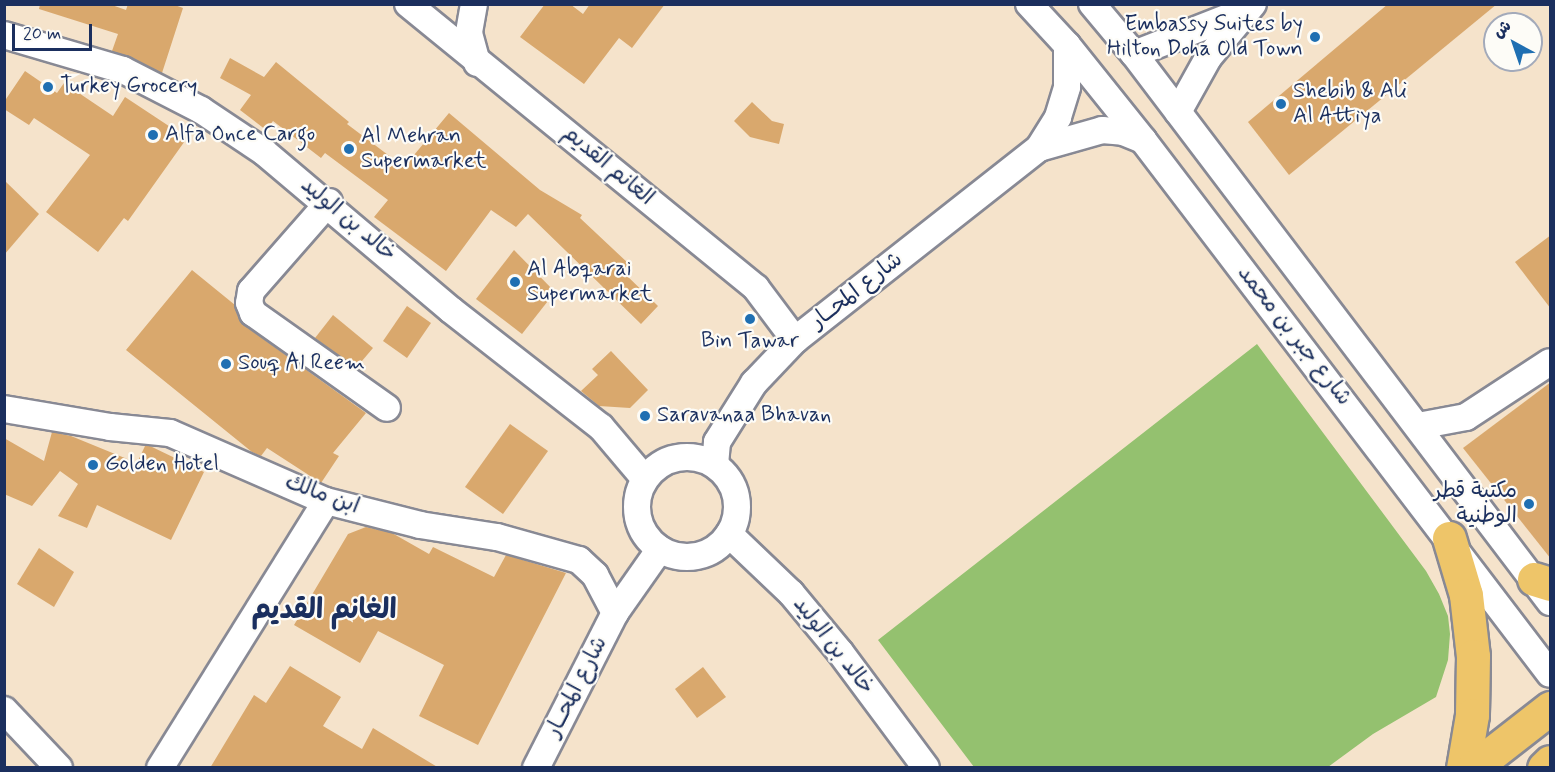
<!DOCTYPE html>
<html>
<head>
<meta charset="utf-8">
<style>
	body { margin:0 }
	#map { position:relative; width:1555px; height:772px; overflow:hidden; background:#f5e3cb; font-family:Mynerve,"Playpen Sans Arabic",sans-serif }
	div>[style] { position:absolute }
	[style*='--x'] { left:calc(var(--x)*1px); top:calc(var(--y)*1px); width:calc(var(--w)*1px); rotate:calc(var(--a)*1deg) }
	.green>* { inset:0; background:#94c16f }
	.building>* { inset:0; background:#d9a86d }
	.roads { filter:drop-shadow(2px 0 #888994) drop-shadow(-2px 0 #888994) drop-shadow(0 2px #888994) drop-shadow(0 -2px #888994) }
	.minor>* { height:26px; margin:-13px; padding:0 13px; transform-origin:13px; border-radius:13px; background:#fff }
	.minor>.ring { margin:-13px; padding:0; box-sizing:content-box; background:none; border:26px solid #fff; border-radius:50% }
	.major>* { height:33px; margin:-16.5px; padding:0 16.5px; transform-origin:16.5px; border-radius:16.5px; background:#eec569 }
	.dots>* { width:16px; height:16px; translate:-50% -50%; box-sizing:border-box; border:3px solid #fdfcf7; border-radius:50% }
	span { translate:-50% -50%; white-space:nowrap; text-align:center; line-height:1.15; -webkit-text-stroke:4.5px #fdfcf7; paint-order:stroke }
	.poi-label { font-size:22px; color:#1b2f5e }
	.right { translate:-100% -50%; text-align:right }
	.left { translate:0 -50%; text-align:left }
	.street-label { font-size:22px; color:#1b2f5e }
	.district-label { font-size:28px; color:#1b2f5e; font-weight:700 }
	.frame { position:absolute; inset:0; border:6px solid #1b2f5e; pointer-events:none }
	.north { position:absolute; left:1483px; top:12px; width:60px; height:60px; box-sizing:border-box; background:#fdfcf7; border:2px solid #a3aaba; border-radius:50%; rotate:320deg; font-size:16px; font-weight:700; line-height:24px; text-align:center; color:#1b2f5e }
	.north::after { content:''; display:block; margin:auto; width:21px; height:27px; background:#1f6fb2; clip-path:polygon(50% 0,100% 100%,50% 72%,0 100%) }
	.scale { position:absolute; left:12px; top:24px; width:80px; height:27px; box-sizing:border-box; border:3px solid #1b2f5e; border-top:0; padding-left:8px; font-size:18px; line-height:21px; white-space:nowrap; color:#1b2f5e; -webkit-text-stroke:4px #fdfcf7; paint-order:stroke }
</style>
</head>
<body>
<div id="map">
	<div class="green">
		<div style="clip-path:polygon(1257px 344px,1426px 571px,1439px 594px,1448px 616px,1450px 634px,1448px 660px,1436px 697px,1373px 734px,1328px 767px,974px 767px,878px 640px)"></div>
	</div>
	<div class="building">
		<div style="clip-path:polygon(40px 4px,109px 4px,126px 10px,128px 4px,172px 4px,183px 8px,162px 73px,112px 51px,118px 34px,39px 9px)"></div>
		<div style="clip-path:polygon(545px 4px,570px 4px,583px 14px,590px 4px,665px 4px,632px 48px,619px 38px,584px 84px,520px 37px)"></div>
		<div style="clip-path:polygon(1388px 4px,1497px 4px,1289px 175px,1248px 122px)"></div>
		<div style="clip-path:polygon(230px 58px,264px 77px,276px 62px,349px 122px,347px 124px,404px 167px,449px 113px,540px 190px,582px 215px,580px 218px,629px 264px,622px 271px,658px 306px,641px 324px,528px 214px,516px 227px,491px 210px,446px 271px,374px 217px,388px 200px,325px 153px,321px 158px,273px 121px,266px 130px,240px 110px,251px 95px,220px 78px)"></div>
		<div style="clip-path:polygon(25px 71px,57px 93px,64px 83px,113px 116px,125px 97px,187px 138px,128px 221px,124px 218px,98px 252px,46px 212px,90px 155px,34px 118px,29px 125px,4px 109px,4px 102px)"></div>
		<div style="clip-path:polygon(752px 102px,772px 121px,784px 124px,779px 144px,750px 137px,734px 121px)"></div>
		<div style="clip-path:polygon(4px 180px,39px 214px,4px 255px)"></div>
		<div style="clip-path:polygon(1551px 235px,1551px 309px,1515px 262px)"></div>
		<div style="clip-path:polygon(514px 250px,555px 292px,522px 334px,476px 299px)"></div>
		<div style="clip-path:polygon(192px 270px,235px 305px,244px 325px,366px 413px,333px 453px,339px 456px,321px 483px,267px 448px,261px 456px,252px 452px,126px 350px)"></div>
		<div style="clip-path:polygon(407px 306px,431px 323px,407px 358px,383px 341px)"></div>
		<div style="clip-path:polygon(333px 315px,373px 348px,356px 368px,315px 338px)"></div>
		<div style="clip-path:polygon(611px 351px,648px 390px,630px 408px,599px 406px,581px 391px,598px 375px,592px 369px)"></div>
		<div style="clip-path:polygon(1551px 382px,1551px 559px,1463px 448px)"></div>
		<div style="clip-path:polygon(510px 424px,548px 451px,503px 514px,465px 487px)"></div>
		<div style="clip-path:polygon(52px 432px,71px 436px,137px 463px,145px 446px,150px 446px,204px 472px,171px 540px,97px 505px,87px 528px,58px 516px,78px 484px,60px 471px,32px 506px,4px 494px,4px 438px,44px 461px)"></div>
		<div style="clip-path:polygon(366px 527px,392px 533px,429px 554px,433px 547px,494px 577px,506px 555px,566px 573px,478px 745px,419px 716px,444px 665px,378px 631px,360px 663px,294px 625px,348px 534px)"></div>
		<div style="clip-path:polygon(39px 548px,74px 572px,54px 607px,17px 584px)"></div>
		<div style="clip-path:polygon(290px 666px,341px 697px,323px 726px,362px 749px,373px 728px,439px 768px,210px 768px,254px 695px,266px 703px)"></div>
		<div style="clip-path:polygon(703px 667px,726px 697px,697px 718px,675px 689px)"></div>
	</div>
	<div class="roads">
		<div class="minor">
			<div style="--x:408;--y:4;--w:449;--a:39.2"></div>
			<div style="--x:756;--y:288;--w:65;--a:53.1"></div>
			<div style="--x:474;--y:4;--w:29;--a:100"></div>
			<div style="--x:469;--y:33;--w:31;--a:75"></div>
			<div style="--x:1029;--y:4;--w:56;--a:47.2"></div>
			<div style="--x:1067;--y:45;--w:122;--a:51.3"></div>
			<div style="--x:1143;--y:140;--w:671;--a:52.69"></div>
			<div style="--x:1092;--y:4;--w:65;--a:50"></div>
			<div style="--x:1134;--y:54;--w:688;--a:52.8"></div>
			<div style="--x:4;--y:35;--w:124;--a:16.4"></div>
			<div style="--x:123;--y:70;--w:88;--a:27.1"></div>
			<div style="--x:201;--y:110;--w:76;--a:33.7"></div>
			<div style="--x:264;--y:152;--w:245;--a:40.2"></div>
			<div style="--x:451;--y:310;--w:190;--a:38"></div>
			<div style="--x:601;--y:427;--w:68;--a:49.8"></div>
			<div style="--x:1134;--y:54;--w:115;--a:-21.4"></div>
			<div style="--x:1178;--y:112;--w:62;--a:-60.9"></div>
			<div style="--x:1208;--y:58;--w:70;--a:-50.2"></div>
			<div style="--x:1039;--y:148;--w:66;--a:-15.9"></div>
			<div style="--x:1102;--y:130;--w:21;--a:5"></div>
			<div style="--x:1123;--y:132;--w:22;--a:22"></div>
			<div style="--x:329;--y:202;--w:118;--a:131.2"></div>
			<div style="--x:251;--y:291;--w:12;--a:99"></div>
			<div style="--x:249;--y:303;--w:11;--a:68"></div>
			<div style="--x:253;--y:313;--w:164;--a:35.3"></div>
			<div style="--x:4;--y:409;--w:108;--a:9.6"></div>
			<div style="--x:110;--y:427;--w:60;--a:5.7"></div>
			<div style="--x:170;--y:433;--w:170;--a:23.6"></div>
			<div style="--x:326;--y:501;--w:97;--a:14.3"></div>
			<div style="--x:420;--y:525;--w:78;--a:8.9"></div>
			<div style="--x:497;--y:537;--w:85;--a:15.7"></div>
			<div style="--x:579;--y:560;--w:22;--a:43"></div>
			<div style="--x:595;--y:575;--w:43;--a:62.2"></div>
			<div style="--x:1418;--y:426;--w:49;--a:-10.6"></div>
			<div style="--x:1466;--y:417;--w:100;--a:-33.2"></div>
			<div class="ring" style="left:637px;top:457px;width:74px;height:74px"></div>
			<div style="--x:715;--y:465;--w:23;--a:-85"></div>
			<div style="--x:717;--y:442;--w:70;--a:-57.9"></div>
			<div style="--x:754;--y:383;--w:59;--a:-46.4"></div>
			<div style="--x:795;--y:340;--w:310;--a:-38.2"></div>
			<div style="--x:1039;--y:148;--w:36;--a:-58"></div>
			<div style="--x:1058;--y:117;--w:31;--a:-73"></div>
			<div style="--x:1067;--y:87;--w:42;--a:-90"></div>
			<div style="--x:729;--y:534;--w:86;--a:43.6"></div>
			<div style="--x:791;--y:593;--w:77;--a:50.3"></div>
			<div style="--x:840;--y:652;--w:144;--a:53.4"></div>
			<div style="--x:4;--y:710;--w:80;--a:46.5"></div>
			<div style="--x:160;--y:768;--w:314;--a:-58.1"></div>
			<div style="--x:536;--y:768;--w:174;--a:-63"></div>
			<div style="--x:615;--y:613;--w:78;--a:-54.9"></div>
		</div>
		<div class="major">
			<div style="--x:1449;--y:538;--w:59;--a:73.4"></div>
			<div style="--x:1466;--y:595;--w:61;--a:83.5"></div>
			<div style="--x:1473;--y:656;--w:59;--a:91"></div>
			<div style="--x:1472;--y:715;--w:54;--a:99.6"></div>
			<div style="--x:1534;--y:579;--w:17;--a:17"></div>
			<div style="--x:1473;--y:768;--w:98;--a:-37.9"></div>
			<div style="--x:1544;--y:768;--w:8;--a:-45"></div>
		</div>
	</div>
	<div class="dots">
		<div style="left:1315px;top:37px;background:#1f6fb2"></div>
		<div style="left:48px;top:87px;background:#1f6fb2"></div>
		<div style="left:1281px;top:104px;background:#1f6fb2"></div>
		<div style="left:153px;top:135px;background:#1f6fb2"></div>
		<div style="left:349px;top:149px;background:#1f6fb2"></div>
		<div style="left:515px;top:282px;background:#1f6fb2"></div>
		<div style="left:750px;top:319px;background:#1f6fb2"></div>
		<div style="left:226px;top:364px;background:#1f6fb2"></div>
		<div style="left:645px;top:416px;background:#1f6fb2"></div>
		<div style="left:93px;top:465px;background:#1f6fb2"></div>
		<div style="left:1529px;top:504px;background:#1f6fb2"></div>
	</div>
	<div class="poi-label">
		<span class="right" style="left:1303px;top:37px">Embassy Suites by<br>Hilton Doha Old Town</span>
		<span class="left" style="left:60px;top:87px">Turkey Grocery</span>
		<span class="left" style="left:1293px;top:104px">Shebib &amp; Ali<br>Al Attiya</span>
		<span class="left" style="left:165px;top:135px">Alfa Once Cargo</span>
		<span class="left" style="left:361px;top:149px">Al Mehran<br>Supermarket</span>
		<span class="left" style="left:527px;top:282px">Al Abqarai<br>Supermarket</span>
		<span style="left:750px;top:342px">Bin Tawar</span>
		<span class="left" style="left:238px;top:364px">Souq Al Reem</span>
		<span class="left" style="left:657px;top:416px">Saravanaa Bhavan</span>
		<span class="left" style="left:105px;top:465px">Golden Hotel</span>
		<span class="right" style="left:1517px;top:504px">مكتبة قطر<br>الوطنية</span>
	</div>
	<div class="street-label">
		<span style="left:608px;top:166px;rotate:40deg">الغانم القديم</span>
		<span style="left:348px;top:220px;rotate:40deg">خالد بن الوليد</span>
		<span style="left:857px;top:291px;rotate:-38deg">شارع المحــار</span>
		<span style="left:1294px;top:336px;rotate:52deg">شارع جبر بن محمد</span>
		<span style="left:322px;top:495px;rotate:20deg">ابن مالك</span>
		<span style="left:833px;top:646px;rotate:52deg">خالد بن الوليد</span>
		<span style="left:577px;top:687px;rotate:-63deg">شارع المحــار</span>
	</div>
	<div class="district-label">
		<span style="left:324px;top:611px">الغانم القديم</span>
	</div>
	<div class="frame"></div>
	<div class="north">ش</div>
	<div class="scale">20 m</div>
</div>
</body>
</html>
